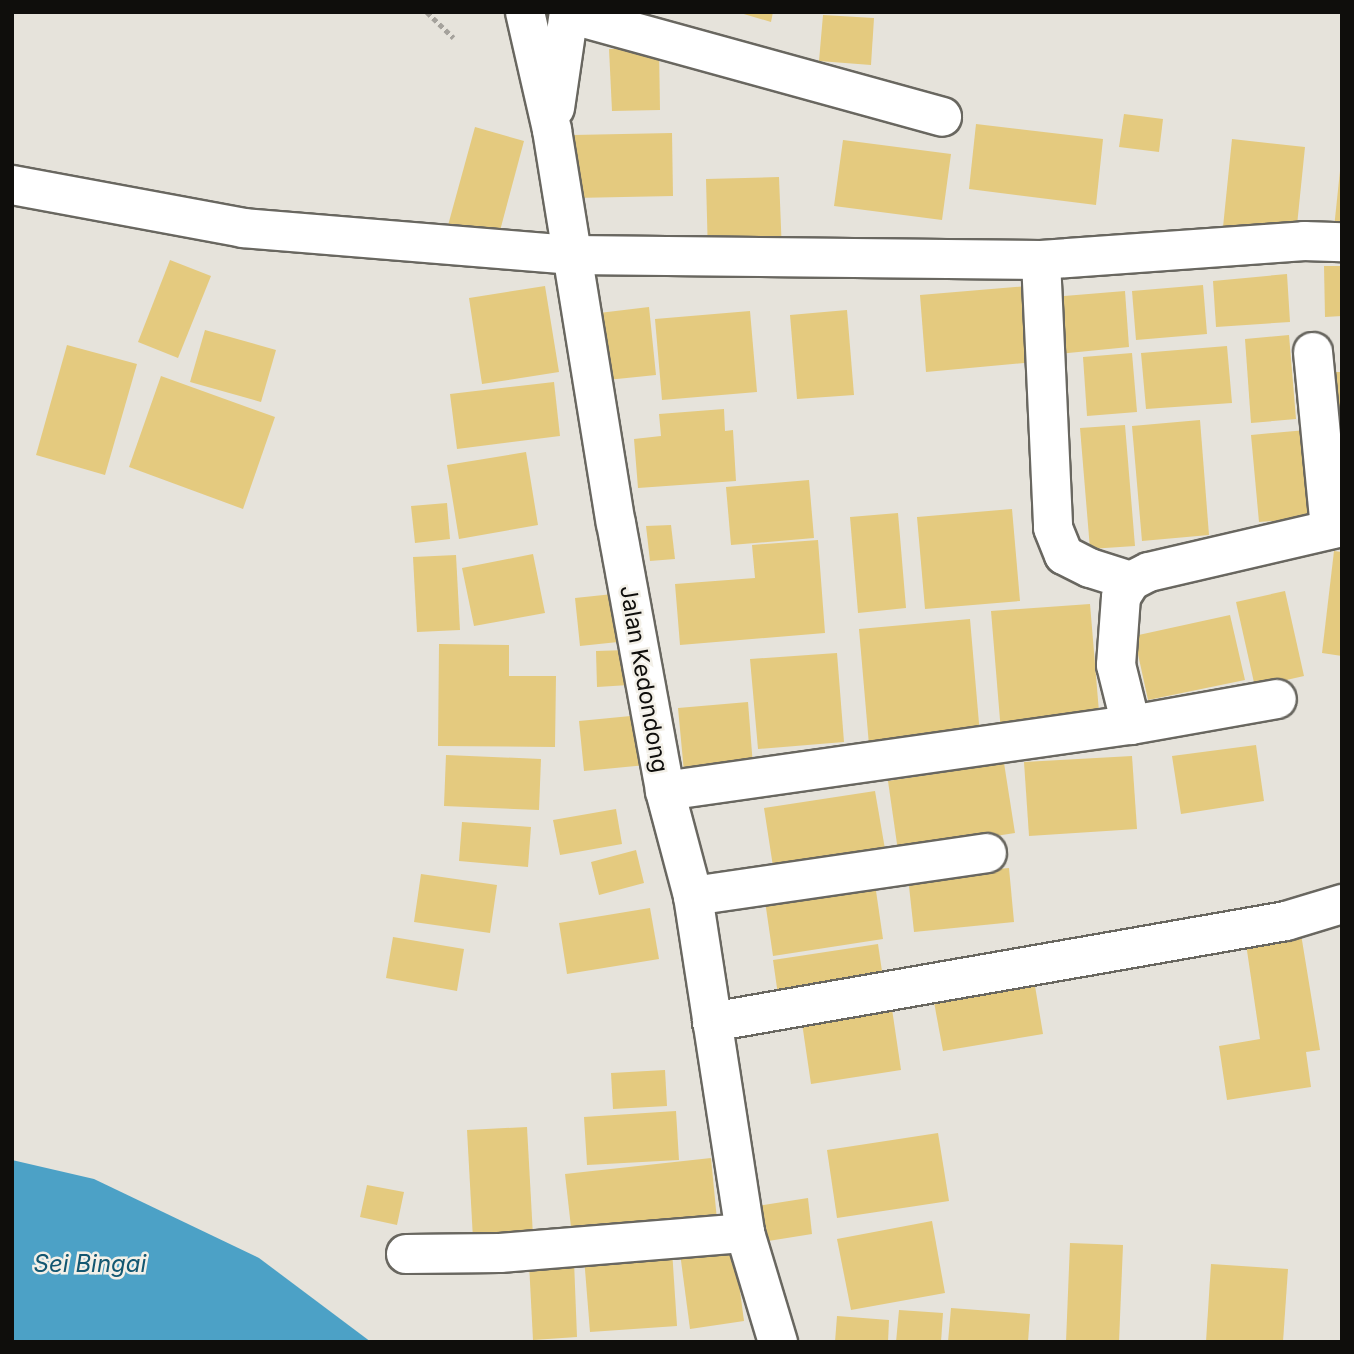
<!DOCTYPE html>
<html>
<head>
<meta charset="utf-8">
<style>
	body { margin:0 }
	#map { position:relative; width:1354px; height:1354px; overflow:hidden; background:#e6e3db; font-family:Inter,sans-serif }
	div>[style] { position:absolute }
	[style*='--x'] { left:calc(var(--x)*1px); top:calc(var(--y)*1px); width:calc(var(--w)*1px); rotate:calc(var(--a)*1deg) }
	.water>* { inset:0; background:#4ca1c6 }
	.building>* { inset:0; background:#e4ca7f }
	.path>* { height:4.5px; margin-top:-2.25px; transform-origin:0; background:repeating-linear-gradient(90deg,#a5a29c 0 5px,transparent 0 8.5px) }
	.roads { filter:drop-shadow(2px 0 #696760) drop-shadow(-2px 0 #696760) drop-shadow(0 2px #696760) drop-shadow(0 -2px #696760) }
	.street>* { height:38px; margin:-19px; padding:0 19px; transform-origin:19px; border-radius:19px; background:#fff }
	span { translate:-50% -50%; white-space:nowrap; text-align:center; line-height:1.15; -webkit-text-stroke:5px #f3f0e8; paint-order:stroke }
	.street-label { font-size:23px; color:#0f0e0c }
	.water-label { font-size:24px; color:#135771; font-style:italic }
	.frame { position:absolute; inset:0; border:14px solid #0f0e0c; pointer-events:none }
</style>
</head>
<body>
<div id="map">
	<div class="water">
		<div style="clip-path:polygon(12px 1160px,94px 1179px,259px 1258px,371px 1342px,12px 1342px)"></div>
	</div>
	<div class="building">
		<div style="clip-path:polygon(737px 12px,773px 12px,771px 22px)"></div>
		<div style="clip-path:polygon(823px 15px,874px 18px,871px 65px,819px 61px)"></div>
		<div style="clip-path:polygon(659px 48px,660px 110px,612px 111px,609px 49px)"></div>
		<div style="clip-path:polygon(1124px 114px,1163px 119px,1159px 152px,1119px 147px)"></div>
		<div style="clip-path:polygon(976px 124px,1103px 139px,1096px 205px,969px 189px)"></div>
		<div style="clip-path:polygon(475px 127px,524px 141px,497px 242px,447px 229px)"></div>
		<div style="clip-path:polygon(672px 133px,673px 196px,574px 198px,573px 135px)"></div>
		<div style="clip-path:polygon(1232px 139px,1305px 147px,1296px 235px,1223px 227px)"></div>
		<div style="clip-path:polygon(843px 140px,951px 154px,942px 220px,834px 206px)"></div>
		<div style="clip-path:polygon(1340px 171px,1342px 171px,1342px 229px,1334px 228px)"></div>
		<div style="clip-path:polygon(779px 177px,782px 253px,708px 256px,706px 179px)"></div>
		<div style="clip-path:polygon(170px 260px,211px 276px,178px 358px,138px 342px)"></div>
		<div style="clip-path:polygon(1324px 266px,1342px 266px,1342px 316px,1325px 317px)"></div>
		<div style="clip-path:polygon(1287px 274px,1290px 322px,1216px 327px,1213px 281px)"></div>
		<div style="clip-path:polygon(1203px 285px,1207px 334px,1136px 340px,1132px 291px)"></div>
		<div style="clip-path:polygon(545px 286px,559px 372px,482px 384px,469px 298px)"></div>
		<div style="clip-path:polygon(1028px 286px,1035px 362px,926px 372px,920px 295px)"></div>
		<div style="clip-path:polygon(1125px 291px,1129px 347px,1058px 354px,1052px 297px)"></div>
		<div style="clip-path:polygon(649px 307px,656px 375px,607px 380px,599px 313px)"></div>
		<div style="clip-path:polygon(847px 310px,854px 395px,797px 399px,790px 315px)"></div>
		<div style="clip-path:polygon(750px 311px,757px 392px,662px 400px,655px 319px)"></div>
		<div style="clip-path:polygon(205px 330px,276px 350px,261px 402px,190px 382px)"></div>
		<div style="clip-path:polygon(1289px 335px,1296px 419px,1251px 423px,1245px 339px)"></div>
		<div style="clip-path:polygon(67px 345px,137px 364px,105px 475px,36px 455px)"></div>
		<div style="clip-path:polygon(1227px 346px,1232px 403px,1146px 409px,1141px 353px)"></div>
		<div style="clip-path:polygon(1132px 353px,1137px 412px,1087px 416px,1083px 357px)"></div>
		<div style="clip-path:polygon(1335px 372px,1342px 372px,1342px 473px,1336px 473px)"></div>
		<div style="clip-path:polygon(161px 376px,275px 417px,243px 509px,129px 467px)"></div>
		<div style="clip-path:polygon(554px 382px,560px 436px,457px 449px,450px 394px)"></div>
		<div style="clip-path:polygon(724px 409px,725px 431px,733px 430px,736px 481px,638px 488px,634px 439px,661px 436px,659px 414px)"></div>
		<div style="clip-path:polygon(1200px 420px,1209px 535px,1142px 541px,1132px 426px)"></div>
		<div style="clip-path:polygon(1125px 425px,1135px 546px,1090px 549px,1080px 428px)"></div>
		<div style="clip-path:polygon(1306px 430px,1313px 518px,1259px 522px,1251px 435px)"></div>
		<div style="clip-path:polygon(526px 452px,538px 525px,459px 539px,447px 465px)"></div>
		<div style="clip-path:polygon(809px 480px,814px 538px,731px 545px,726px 487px)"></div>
		<div style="clip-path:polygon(447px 503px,450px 539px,415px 543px,411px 506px)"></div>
		<div style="clip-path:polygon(1012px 509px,1020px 601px,925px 609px,917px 517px)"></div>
		<div style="clip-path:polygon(898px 513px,906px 608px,858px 613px,850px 517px)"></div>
		<div style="clip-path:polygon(671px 525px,675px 559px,650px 561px,646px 526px)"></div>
		<div style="clip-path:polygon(818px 540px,825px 633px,680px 645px,675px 584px,755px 578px,752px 545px)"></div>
		<div style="clip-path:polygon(1334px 551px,1342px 552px,1342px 656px,1322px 653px)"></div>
		<div style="clip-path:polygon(533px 554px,545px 613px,474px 626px,462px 568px)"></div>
		<div style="clip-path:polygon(456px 555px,460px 630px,417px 632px,413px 557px)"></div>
		<div style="clip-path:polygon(1285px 591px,1304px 676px,1255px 687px,1236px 602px)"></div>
		<div style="clip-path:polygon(613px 594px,618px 642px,580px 646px,575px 598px)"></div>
		<div style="clip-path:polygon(1090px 604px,1100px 724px,1001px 732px,991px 611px)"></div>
		<div style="clip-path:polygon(1230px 615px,1245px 680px,1148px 700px,1134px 636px)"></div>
		<div style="clip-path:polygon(970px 619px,980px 735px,869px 745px,859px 629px)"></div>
		<div style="clip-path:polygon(439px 644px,509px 645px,509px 676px,556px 676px,555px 747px,438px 746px)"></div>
		<div style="clip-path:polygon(628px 650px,629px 685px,597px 687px,596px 651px)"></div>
		<div style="clip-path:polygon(837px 653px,844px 742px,758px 749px,750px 659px)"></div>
		<div style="clip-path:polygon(748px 702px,753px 766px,684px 772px,678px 708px)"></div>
		<div style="clip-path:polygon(641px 715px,646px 765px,584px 771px,579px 721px)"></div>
		<div style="clip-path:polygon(1256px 745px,1264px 801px,1181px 814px,1172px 756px)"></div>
		<div style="clip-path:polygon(446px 755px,541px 759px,539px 810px,444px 806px)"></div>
		<div style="clip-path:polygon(1132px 756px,1137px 829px,1029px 836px,1024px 762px)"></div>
		<div style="clip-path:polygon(1004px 763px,1015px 833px,898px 851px,888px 781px)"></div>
		<div style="clip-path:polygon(875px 791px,886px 855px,774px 873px,764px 808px)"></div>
		<div style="clip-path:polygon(616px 809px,622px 844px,560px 855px,553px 820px)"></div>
		<div style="clip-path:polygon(462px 822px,531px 827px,528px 867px,459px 861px)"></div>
		<div style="clip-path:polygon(636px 850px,644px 883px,599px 895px,591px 862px)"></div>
		<div style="clip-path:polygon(1009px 868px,1014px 922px,914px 932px,908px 877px)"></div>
		<div style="clip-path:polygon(421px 874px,497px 885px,490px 933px,414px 922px)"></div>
		<div style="clip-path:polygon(875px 884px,883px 939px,773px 956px,765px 901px)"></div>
		<div style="clip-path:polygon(650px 908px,659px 959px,567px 974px,559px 923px)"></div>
		<div style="clip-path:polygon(1300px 928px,1320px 1050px,1306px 1052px,1311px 1087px,1227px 1100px,1219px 1046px,1260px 1039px,1245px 937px)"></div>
		<div style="clip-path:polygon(393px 937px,464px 949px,457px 991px,386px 978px)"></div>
		<div style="clip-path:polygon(878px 944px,884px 985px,779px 1002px,773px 960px)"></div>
		<div style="clip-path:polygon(1035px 986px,1043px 1034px,943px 1051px,934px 1002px)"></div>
		<div style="clip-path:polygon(892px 1009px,901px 1070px,811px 1084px,802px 1023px)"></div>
		<div style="clip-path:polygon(665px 1070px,667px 1106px,613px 1109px,611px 1073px)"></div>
		<div style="clip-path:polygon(676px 1111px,679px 1160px,587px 1165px,584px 1117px)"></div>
		<div style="clip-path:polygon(527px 1127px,533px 1236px,473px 1239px,467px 1130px)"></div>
		<div style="clip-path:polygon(938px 1133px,949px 1201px,837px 1218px,827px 1150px)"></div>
		<div style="clip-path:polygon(711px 1158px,717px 1220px,572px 1236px,565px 1174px)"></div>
		<div style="clip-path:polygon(367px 1185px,404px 1192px,397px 1225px,360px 1217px)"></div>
		<div style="clip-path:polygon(808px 1198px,812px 1234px,756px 1243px,751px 1207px)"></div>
		<div style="clip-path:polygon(932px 1221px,945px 1293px,851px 1310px,837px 1239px)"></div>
		<div style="clip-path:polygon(1070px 1243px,1123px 1245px,1119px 1342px,1066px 1342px)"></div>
		<div style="clip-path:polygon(734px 1246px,744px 1321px,690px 1329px,680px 1253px)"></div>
		<div style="clip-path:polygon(672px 1250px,677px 1326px,590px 1332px,584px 1257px)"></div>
		<div style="clip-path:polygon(574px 1261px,577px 1337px,533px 1340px,529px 1263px)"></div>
		<div style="clip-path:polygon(1211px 1264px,1288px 1269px,1283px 1342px,1206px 1342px)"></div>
		<div style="clip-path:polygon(951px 1308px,1030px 1314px,1028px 1342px,948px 1342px)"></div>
		<div style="clip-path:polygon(899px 1310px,943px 1313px,941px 1342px,896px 1342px)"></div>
		<div style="clip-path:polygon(837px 1316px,889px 1320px,888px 1342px,835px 1342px)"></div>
	</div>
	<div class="path">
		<div style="--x:427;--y:12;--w:37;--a:44"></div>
	</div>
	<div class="roads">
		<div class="street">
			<div style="--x:525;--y:12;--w:121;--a:77.1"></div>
			<div style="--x:552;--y:130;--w:398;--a:80.8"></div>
			<div style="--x:616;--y:523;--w:272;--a:79.6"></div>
			<div style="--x:665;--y:791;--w:109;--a:75.1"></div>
			<div style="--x:693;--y:896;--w:341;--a:81.2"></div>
			<div style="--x:745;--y:1233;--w:114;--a:73.2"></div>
			<div style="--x:569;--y:14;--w:387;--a:15.4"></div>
			<div style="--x:555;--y:108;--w:97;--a:-81.7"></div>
			<div style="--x:12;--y:185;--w:235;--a:10.5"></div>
			<div style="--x:243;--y:228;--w:331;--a:4.7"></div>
			<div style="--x:573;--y:255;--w:468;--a:0.6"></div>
			<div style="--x:1041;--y:260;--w:264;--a:-4.1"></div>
			<div style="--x:1304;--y:241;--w:38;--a:2"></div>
			<div style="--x:1041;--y:260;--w:268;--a:87.4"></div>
			<div style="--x:1053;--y:528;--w:29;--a:68"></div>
			<div style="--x:1064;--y:555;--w:29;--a:27"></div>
			<div style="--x:1090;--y:568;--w:43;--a:17.6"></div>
			<div style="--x:1313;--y:352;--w:178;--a:84.5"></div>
			<div style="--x:1131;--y:725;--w:62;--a:-104"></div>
			<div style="--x:1116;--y:665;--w:68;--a:-85.8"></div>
			<div style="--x:1121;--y:597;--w:19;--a:-58"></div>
			<div style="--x:1131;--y:581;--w:20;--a:-27"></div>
			<div style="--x:1149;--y:572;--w:198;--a:-13.1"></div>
			<div style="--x:665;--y:791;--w:471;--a:-8.1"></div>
			<div style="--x:1131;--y:725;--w:148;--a:-10.1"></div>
			<div style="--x:693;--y:896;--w:297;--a:-8.3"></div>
			<div style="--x:712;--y:1022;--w:583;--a:-9.98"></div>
			<div style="--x:1286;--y:921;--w:59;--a:-16.9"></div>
			<div style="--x:406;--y:1254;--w:94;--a:-0.6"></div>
			<div style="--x:500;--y:1253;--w:246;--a:-4.7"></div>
		</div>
	</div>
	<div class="street-label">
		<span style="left:644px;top:679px;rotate:80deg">Jalan Kedondong</span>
	</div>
	<div class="water-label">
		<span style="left:90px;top:1264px">Sei Bingai</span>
	</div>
	<div class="frame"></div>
</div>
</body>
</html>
